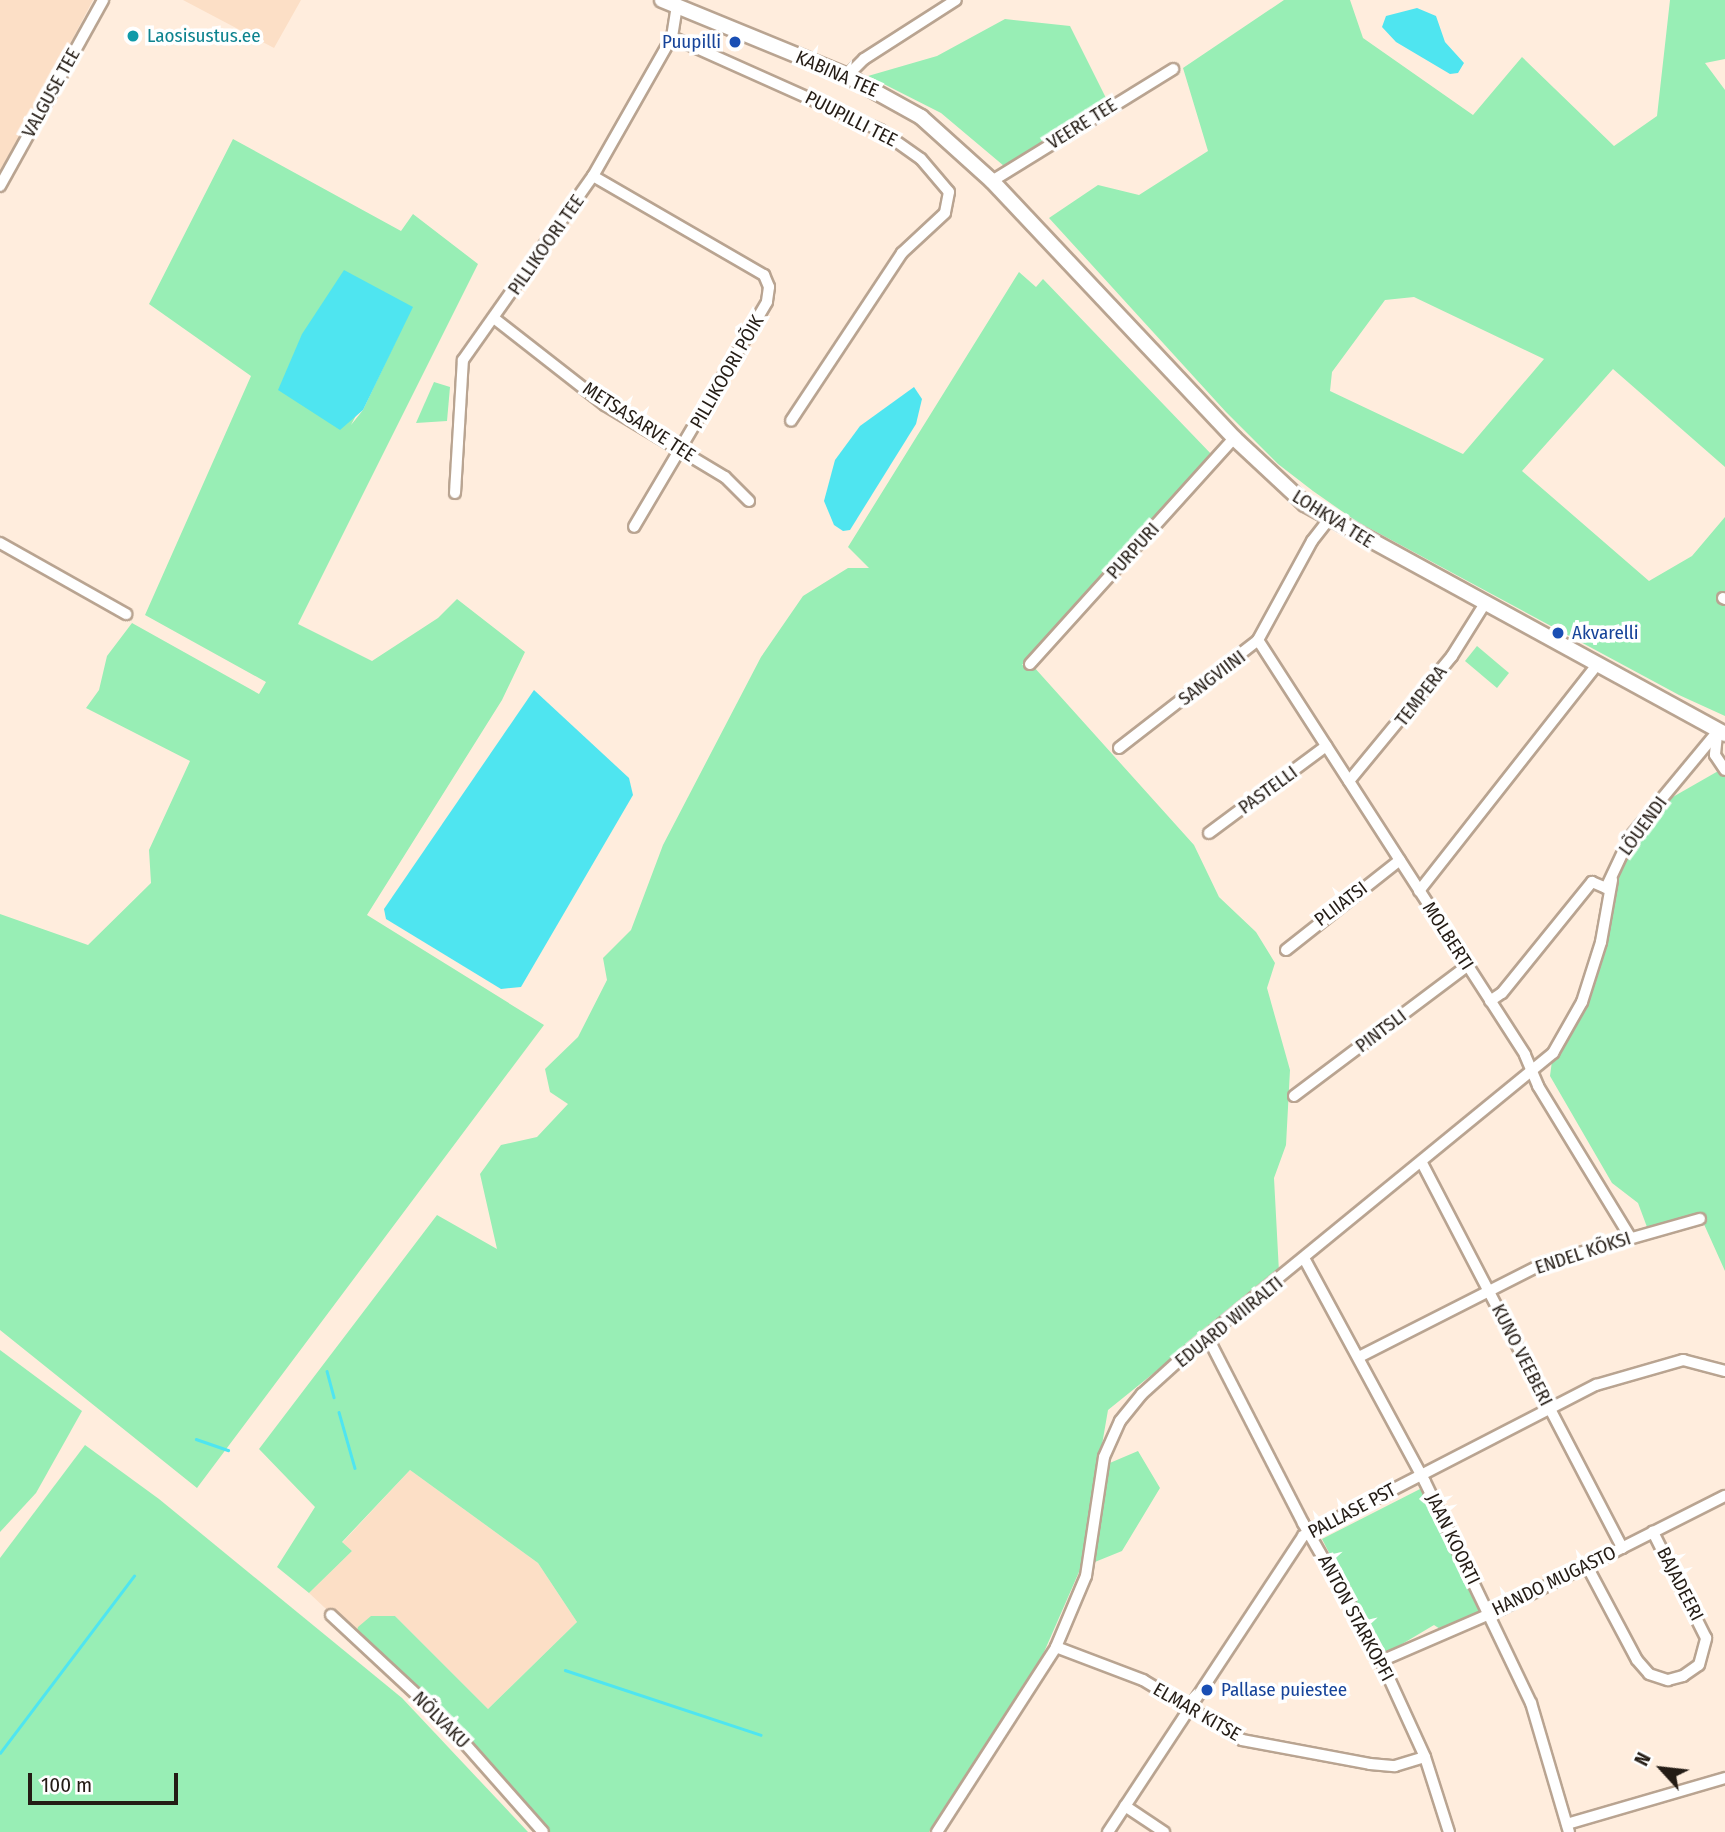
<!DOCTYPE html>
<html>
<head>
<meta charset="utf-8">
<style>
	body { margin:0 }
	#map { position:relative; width:1725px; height:1832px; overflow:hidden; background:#ffeddd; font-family:"Fira Sans Condensed",sans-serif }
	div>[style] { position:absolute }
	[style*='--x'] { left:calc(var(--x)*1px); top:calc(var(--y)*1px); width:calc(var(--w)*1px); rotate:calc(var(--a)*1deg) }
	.built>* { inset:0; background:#fcdfc6 }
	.green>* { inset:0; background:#98eeb5 }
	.water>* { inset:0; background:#4fe5f0 }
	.stream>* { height:2.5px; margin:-1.25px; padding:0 1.25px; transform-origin:1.25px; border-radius:1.25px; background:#4fe5f0 }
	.roads { filter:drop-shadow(2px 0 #b9a491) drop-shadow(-2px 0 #b9a491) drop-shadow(0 2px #b9a491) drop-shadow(0 -2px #b9a491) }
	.minor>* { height:10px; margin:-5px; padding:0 5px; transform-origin:5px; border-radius:5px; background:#fff }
	.tertiary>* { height:14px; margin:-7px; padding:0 7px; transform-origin:7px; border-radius:7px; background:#fff }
	.dots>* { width:19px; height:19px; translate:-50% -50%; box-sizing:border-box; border:4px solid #fff; border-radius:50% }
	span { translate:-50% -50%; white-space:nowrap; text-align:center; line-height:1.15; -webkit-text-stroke:7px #fff; paint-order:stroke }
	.culture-label { font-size:19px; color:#0d838f }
	.left { translate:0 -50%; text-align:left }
	.transit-label { font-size:19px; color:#164399 }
	.right { translate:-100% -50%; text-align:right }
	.street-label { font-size:19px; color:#241c15 }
	.north { position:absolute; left:1627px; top:1734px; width:70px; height:70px; -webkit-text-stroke:5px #fff; paint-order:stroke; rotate:297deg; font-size:19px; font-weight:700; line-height:28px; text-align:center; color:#241c15 }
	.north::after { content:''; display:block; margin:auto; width:24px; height:32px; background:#241c15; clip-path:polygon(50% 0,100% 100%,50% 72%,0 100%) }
	.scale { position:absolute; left:28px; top:1773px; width:150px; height:32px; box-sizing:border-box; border:4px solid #241c15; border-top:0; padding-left:9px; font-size:21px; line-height:24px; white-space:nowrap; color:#241c15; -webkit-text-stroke:5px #fff; paint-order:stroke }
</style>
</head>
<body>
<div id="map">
	<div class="built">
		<div style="clip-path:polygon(0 0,93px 0,0 177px)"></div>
		<div style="clip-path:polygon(183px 0,301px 0,274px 48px)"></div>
		<div style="clip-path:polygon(410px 1470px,538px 1563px,577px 1622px,488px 1709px,395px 1616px,355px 1636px,309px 1593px,352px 1551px,342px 1543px)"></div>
	</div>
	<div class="green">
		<div style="clip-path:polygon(evenodd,1284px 0,1350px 0,1363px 38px,1473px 115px,1522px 57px,1614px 146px,1657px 116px,1670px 0,1725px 0,1725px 59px,1705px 63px,1725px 90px,1725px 467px,1613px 369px,1522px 471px,1649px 581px,1692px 556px,1725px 517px,1725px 716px,1679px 695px,1356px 521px,1313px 491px,1278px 464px,1226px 412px,1049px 218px,1098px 185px,1139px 195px,1208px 151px,1183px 68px,1284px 0,1414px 297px,1544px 359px,1463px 454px,1330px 391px,1332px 372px,1385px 300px,1414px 297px)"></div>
		<div style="clip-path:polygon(1005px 19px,1070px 26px,1107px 100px,1004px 166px,941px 113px,868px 76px,937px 56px)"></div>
		<div style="clip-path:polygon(evenodd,233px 139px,401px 231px,413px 214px,478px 264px,298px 624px,372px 661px,438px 618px,457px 599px,525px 652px,502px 700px,367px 915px,544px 1025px,197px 1488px,0 1330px,0 914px,88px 945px,151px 883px,149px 850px,190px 761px,86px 708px,99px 690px,107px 656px,132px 623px,259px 694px,266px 682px,145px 615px,251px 376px,149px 304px,233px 139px,412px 307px,363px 410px,351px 425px,412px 307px)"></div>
		<div style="clip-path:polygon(1019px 272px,1036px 287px,1043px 279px,1213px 456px,1022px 665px,1033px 666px,1194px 845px,1219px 897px,1256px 932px,1275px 963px,1267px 988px,1290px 1070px,1286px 1145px,1274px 1178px,1279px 1272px,1108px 1410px,1098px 1468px,1138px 1451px,1160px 1488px,1122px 1551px,1085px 1566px,1086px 1556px,1041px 1659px,929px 1832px,546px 1832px,355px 1636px,358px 1627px,371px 1616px,395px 1616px,488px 1709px,577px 1622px,538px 1563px,410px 1470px,342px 1542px,352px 1551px,309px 1593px,277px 1567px,315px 1507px,259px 1449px,437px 1215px,497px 1249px,480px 1174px,501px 1145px,537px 1137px,568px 1104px,550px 1092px,545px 1069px,578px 1037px,607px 980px,603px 958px,631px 930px,663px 845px,761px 657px,803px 596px,848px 568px,869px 568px,848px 547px)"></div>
		<div style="clip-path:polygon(434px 382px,450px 387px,447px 421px,416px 423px)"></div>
		<div style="clip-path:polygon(1477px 646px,1509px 673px,1497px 688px,1465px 661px)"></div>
		<div style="clip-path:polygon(1720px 770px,1725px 777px,1725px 1271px,1703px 1222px,1650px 1235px,1638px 1203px,1612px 1183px,1550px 1076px,1553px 1053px,1582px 1002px,1612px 880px,1650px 810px)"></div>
		<div style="clip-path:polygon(0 1350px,82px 1411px,36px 1493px,0 1532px)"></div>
		<div style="clip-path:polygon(85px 1445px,159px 1499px,402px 1698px,528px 1832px,0 1832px,0 1558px)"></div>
		<div style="clip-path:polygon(1422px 1488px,1483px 1610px,1440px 1629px,1434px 1625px,1382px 1656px,1322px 1539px)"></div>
	</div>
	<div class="water">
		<div style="clip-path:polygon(1417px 8px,1436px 16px,1445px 42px,1464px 63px,1458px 73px,1450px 74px,1396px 42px,1382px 27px,1386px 16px)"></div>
		<div style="clip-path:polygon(344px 270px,413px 307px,363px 410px,340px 430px,278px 390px,302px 334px)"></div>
		<div style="clip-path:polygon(914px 387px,922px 399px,916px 424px,850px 530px,843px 531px,834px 525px,824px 501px,835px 460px,860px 426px)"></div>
		<div style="clip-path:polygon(534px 690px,629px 778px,633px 795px,521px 987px,501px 989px,386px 919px,384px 909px)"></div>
	</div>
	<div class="stream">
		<div style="--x:327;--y:1371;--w:27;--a:75"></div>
		<div style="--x:339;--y:1412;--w:58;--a:74.1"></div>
		<div style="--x:196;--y:1439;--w:34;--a:19"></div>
		<div style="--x:565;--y:1670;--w:206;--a:18.3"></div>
		<div style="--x:0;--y:1753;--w:222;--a:-52.9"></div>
	</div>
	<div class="roads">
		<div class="minor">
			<div style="--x:672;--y:37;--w:228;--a:24.1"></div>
			<div style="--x:880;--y:130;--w:50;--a:35.3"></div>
			<div style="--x:921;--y:159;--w:43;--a:49.7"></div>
			<div style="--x:949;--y:192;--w:21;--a:101"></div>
			<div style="--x:945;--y:213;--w:59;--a:137.1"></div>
			<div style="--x:902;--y:253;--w:201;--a:123.5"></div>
			<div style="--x:847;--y:76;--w:24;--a:-45"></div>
			<div style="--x:864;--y:59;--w:109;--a:-32.7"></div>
			<div style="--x:593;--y:176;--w:198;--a:30.1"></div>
			<div style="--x:764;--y:275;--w:13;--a:67"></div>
			<div style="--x:769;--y:287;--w:15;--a:98"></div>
			<div style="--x:767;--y:302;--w:261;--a:120.6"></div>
			<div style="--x:992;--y:181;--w:213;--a:-31.7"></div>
			<div style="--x:0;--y:186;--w:213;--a:-61"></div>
			<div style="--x:495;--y:319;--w:140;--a:38"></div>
			<div style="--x:605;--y:405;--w:140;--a:31"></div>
			<div style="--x:725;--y:477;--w:34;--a:45"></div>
			<div style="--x:455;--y:493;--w:133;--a:-86.6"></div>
			<div style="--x:463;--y:360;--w:225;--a:-54.8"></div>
			<div style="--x:593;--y:176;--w:160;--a:-60.4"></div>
			<div style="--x:672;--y:37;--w:30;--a:-81"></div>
			<div style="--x:0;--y:543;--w:145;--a:29.4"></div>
			<div style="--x:1723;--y:598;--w:2;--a:27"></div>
			<div style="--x:1258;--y:640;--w:493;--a:57.2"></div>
			<div style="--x:1525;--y:1055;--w:34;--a:67"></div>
			<div style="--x:1538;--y:1086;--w:177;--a:58.6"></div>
			<div style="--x:1030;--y:664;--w:304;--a:-47.9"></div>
			<div style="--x:1717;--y:735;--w:20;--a:96"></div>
			<div style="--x:1715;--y:755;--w:18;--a:56"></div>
			<div style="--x:1119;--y:748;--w:176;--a:-37.8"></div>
			<div style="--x:1258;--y:640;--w:113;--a:-61.4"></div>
			<div style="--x:1312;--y:541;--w:28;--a:-52"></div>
			<div style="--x:1349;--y:781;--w:162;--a:-50.5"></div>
			<div style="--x:1452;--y:656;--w:60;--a:-57.9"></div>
			<div style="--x:1209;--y:833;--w:146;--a:-36.6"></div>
			<div style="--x:1419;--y:891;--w:288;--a:-51.8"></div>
			<div style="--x:1286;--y:950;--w:145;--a:-38.3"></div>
			<div style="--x:1490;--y:1001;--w:14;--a:-34"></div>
			<div style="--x:1502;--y:993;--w:143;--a:-51"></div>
			<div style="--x:1592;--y:882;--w:15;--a:23"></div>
			<div style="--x:1606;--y:888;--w:56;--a:-64.8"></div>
			<div style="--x:1630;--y:837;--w:138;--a:-50.3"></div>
			<div style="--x:1294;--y:1096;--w:216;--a:-36.9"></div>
			<div style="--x:1422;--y:1163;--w:434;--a:62.5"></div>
			<div style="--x:1305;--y:1260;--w:252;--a:61.6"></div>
			<div style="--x:1425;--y:1482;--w:245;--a:64.4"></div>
			<div style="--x:1531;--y:1703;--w:134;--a:73.6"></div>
			<div style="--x:1208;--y:1338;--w:208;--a:62.8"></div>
			<div style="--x:1303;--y:1523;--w:149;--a:60.2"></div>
			<div style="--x:1377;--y:1652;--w:115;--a:65.4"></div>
			<div style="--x:1425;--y:1757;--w:79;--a:72.3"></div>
			<div style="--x:1359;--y:1357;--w:208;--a:-26.9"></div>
			<div style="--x:1544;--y:1263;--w:162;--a:-15.8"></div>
			<div style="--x:1587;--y:1566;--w:106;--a:62"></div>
			<div style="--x:1637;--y:1660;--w:18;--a:49"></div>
			<div style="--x:1649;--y:1674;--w:20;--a:18"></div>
			<div style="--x:1668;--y:1680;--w:16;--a:-15"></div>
			<div style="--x:1683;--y:1676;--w:19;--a:-35"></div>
			<div style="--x:1699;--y:1665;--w:28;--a:-75"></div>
			<div style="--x:1706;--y:1638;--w:119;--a:-116.6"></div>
			<div style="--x:331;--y:1615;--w:154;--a:42.9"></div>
			<div style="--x:444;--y:1720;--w:149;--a:48.5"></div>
			<div style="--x:1056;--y:1647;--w:93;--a:20.8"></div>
			<div style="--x:1143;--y:1680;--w:116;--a:31.2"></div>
			<div style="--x:1242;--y:1740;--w:130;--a:10.6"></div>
			<div style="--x:1370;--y:1764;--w:25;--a:5"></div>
			<div style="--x:1395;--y:1766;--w:31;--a:-17"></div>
			<div style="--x:1381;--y:1661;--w:131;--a:-23.4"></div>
			<div style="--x:1501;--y:1609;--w:251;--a:-26.8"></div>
			<div style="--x:1125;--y:1806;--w:47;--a:33.7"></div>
			<div style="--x:1567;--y:1824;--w:165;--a:-16.2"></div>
			<div style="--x:937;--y:1832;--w:220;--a:-57.2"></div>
			<div style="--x:1056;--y:1647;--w:77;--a:-67.1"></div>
			<div style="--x:1086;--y:1576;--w:120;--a:-81.4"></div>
			<div style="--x:1104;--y:1457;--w:39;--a:-66"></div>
			<div style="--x:1120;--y:1421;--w:35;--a:-51"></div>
			<div style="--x:1142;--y:1394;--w:72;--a:-42.2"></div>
			<div style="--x:1195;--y:1346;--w:463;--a:-39.3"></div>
			<div style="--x:1553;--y:1053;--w:59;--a:-60.4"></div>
			<div style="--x:1582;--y:1002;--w:63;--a:-72.4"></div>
			<div style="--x:1601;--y:942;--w:63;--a:-79.9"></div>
			<div style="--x:1108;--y:1832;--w:354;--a:-56.6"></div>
			<div style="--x:1303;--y:1536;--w:330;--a:-27.3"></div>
			<div style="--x:1596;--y:1385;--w:91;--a:-16"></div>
			<div style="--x:1683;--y:1360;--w:43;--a:14.7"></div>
		</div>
		<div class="tertiary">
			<div style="--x:662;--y:0;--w:200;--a:22.3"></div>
			<div style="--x:847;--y:76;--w:85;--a:29"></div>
			<div style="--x:921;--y:117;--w:96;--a:42"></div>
			<div style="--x:992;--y:181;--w:353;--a:46.7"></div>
			<div style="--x:1234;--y:438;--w:97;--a:42.9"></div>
			<div style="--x:1305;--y:504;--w:479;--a:28.7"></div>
		</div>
	</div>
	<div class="dots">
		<div style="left:133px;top:36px;background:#0f9aa8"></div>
		<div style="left:735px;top:42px;background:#1a4fb4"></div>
		<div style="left:1558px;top:633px;background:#1a4fb4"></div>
		<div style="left:1207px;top:1690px;background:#1a4fb4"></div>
	</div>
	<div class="culture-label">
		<span class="left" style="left:147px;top:36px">Laosisustus.ee</span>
	</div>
	<div class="transit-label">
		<span class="right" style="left:721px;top:42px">Puupilli</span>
		<span class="left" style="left:1572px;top:633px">Akvarelli</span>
		<span class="left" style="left:1221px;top:1690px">Pallase puiestee</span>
	</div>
	<div class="street-label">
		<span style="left:837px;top:74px;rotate:24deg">KABINA TEE</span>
		<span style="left:51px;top:93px;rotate:-61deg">VALGUSE TEE</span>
		<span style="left:851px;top:119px;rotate:27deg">PUUPILLI TEE</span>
		<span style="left:1082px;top:124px;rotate:-32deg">VEERE TEE</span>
		<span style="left:546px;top:245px;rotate:-55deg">PILLIKOORI TEE</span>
		<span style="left:727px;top:372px;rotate:-60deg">PILLIKOORI PÕIK</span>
		<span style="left:639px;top:422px;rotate:33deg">METSASARVE TEE</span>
		<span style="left:1333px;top:519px;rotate:32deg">LOHKVA TEE</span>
		<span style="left:1133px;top:551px;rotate:-48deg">PURPURI</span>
		<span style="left:1212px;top:678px;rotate:-37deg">SANGVIINI</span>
		<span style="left:1421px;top:696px;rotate:-52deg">TEMPERA</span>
		<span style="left:1268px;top:790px;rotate:-36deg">PASTELLI</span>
		<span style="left:1643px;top:826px;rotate:-54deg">LÕUENDI</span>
		<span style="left:1341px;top:904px;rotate:-37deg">PLIIATSI</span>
		<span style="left:1448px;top:936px;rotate:57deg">MOLBERTI</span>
		<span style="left:1381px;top:1031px;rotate:-37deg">PINTSLI</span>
		<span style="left:1583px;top:1253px;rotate:-18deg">ENDEL KÕKSI</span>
		<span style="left:1229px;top:1322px;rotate:-39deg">EDUARD WIIRALTI</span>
		<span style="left:1522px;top:1355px;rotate:63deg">KUNO VEEBERI</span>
		<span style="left:1352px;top:1511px;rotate:-28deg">PALLASE PST</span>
		<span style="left:1453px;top:1539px;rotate:64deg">JAAN KOORTI</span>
		<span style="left:1554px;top:1581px;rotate:-26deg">HANDO MUGASTO</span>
		<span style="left:1680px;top:1584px;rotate:63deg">BAJADEERI</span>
		<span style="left:1356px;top:1618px;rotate:62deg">ANTON STARKOPFI</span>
		<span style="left:1197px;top:1712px;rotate:30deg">ELMAR KITSE</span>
		<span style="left:441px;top:1720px;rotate:45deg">NÕLVAKU</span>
	</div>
	<div class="north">N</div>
	<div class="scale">100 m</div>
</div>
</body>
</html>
